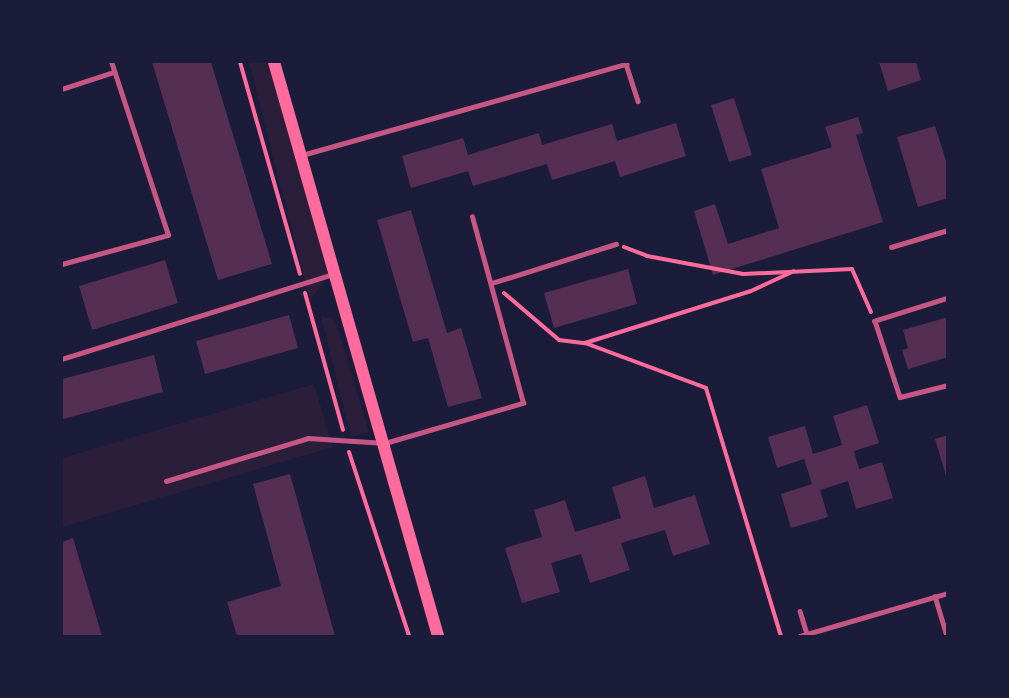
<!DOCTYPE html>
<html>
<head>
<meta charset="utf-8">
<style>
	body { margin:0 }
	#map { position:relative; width:1009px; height:698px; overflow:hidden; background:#1b1b3a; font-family:"IBM Plex Sans",sans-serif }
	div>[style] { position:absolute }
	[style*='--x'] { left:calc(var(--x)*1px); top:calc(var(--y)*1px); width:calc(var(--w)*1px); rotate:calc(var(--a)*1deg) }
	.green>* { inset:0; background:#2a1e3b }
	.building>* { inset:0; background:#542f53 }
	.path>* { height:4px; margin:-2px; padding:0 2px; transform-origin:2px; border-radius:2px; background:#ff6b9d }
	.service>* { height:4.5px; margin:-2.25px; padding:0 2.25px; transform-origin:2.25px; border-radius:2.25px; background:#c65784 }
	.secondary>* { height:12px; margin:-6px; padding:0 6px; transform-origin:6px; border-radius:6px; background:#ff6b9d }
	span { translate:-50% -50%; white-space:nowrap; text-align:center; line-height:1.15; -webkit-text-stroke:5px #1b1b3a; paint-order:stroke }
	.frame { position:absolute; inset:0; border:63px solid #1b1b3a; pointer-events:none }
</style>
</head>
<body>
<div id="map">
	<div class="green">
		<div style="clip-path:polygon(249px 62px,268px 62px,329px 274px,310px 301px)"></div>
		<div style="clip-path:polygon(321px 316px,335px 320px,369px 432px,351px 436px)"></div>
		<div style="clip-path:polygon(314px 384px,333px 447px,62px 527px,62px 458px)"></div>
	</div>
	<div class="building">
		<div style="clip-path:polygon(152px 62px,211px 62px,272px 264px,218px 280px)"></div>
		<div style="clip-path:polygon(879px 62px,916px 62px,921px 80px,888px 91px)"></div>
		<div style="clip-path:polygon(734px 98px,752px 155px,729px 162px,711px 105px)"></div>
		<div style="clip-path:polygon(858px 117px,863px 133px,856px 135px,883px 222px,713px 275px,694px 211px,715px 204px,728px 244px,779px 228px,761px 169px,832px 147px,825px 127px)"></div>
		<div style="clip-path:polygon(676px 123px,686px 156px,620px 177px,615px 161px,552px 180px,547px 164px,473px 186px,468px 171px,411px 188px,402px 156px,463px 138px,468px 155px,539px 133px,542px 145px,612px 124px,617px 141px)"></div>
		<div style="clip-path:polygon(935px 126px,948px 167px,948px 198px,918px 207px,897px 137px)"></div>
		<div style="clip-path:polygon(411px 210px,447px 333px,461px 328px,482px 398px,448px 407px,428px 338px,413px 342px,377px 220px)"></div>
		<div style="clip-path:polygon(165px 260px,178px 303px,92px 330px,79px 286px)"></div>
		<div style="clip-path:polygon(628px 269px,637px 304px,554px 328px,544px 293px)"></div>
		<div style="clip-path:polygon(289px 315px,298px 348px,205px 374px,196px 341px)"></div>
		<div style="clip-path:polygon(948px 317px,948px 357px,908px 369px,902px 350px,908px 348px,903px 330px)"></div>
		<div style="clip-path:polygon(154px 355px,163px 392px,63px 419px,62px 379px)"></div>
		<div style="clip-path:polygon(867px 405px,879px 443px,854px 451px,859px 469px,882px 462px,893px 498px,856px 509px,848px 481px,820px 490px,828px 517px,791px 528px,781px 494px,812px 484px,804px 459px,777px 468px,768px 437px,805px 426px,813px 454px,842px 445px,833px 416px)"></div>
		<div style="clip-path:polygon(948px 435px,948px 479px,947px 479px,935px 439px)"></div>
		<div style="clip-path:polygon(290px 474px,335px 636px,237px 636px,227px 602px,281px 586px,253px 484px)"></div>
		<div style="clip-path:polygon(645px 476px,654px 508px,695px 495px,710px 544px,673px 556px,665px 530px,621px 543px,630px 570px,590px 583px,581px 554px,551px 563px,560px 592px,522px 603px,505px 548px,542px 537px,534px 510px,565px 500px,575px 532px,621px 518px,612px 487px)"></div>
		<div style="clip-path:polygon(73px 538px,102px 636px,62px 636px,62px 542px)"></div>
	</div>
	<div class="path">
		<div style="--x:240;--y:62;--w:220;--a:74.2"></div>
		<div style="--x:624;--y:247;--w:25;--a:21"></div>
		<div style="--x:647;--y:256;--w:98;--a:10.6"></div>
		<div style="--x:743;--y:274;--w:109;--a:-2.6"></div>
		<div style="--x:852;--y:269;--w:47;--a:66.2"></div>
		<div style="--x:305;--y:293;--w:142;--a:74.5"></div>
		<div style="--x:504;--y:293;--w:72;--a:40.5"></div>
		<div style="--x:559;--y:340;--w:26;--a:7"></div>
		<div style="--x:585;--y:343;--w:174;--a:-17.4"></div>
		<div style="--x:751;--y:291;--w:47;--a:-24.9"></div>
		<div style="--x:585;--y:343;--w:129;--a:20.4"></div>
		<div style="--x:706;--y:388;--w:259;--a:73.2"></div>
		<div style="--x:349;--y:452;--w:194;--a:71.9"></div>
	</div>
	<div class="service">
		<div style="--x:62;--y:89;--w:55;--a:-18.1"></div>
		<div style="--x:302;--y:155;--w:337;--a:-15.7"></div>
		<div style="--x:626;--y:64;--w:39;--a:72"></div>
		<div style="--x:891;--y:247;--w:59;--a:-16.6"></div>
		<div style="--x:62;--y:264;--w:110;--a:-15.3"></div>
		<div style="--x:168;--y:235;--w:182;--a:-108.2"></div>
		<div style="--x:492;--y:283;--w:130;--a:-17.5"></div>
		<div style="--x:948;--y:298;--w:77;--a:162.5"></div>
		<div style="--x:875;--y:321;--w:80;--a:71.8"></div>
		<div style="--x:900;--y:397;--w:49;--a:-14"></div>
		<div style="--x:62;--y:359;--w:285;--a:-17.4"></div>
		<div style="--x:166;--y:481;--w:148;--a:-16.8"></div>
		<div style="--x:308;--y:438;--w:77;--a:3.7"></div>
		<div style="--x:385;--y:443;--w:144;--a:-16.2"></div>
		<div style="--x:523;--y:403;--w:193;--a:-105.3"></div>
		<div style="--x:935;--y:596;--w:42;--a:73.3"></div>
		<div style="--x:800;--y:611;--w:24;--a:73"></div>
		<div style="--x:800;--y:636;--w:154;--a:-16.2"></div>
	</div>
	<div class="secondary">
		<div style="--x:274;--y:62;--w:597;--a:74.05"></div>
	</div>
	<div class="frame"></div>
</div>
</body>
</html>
